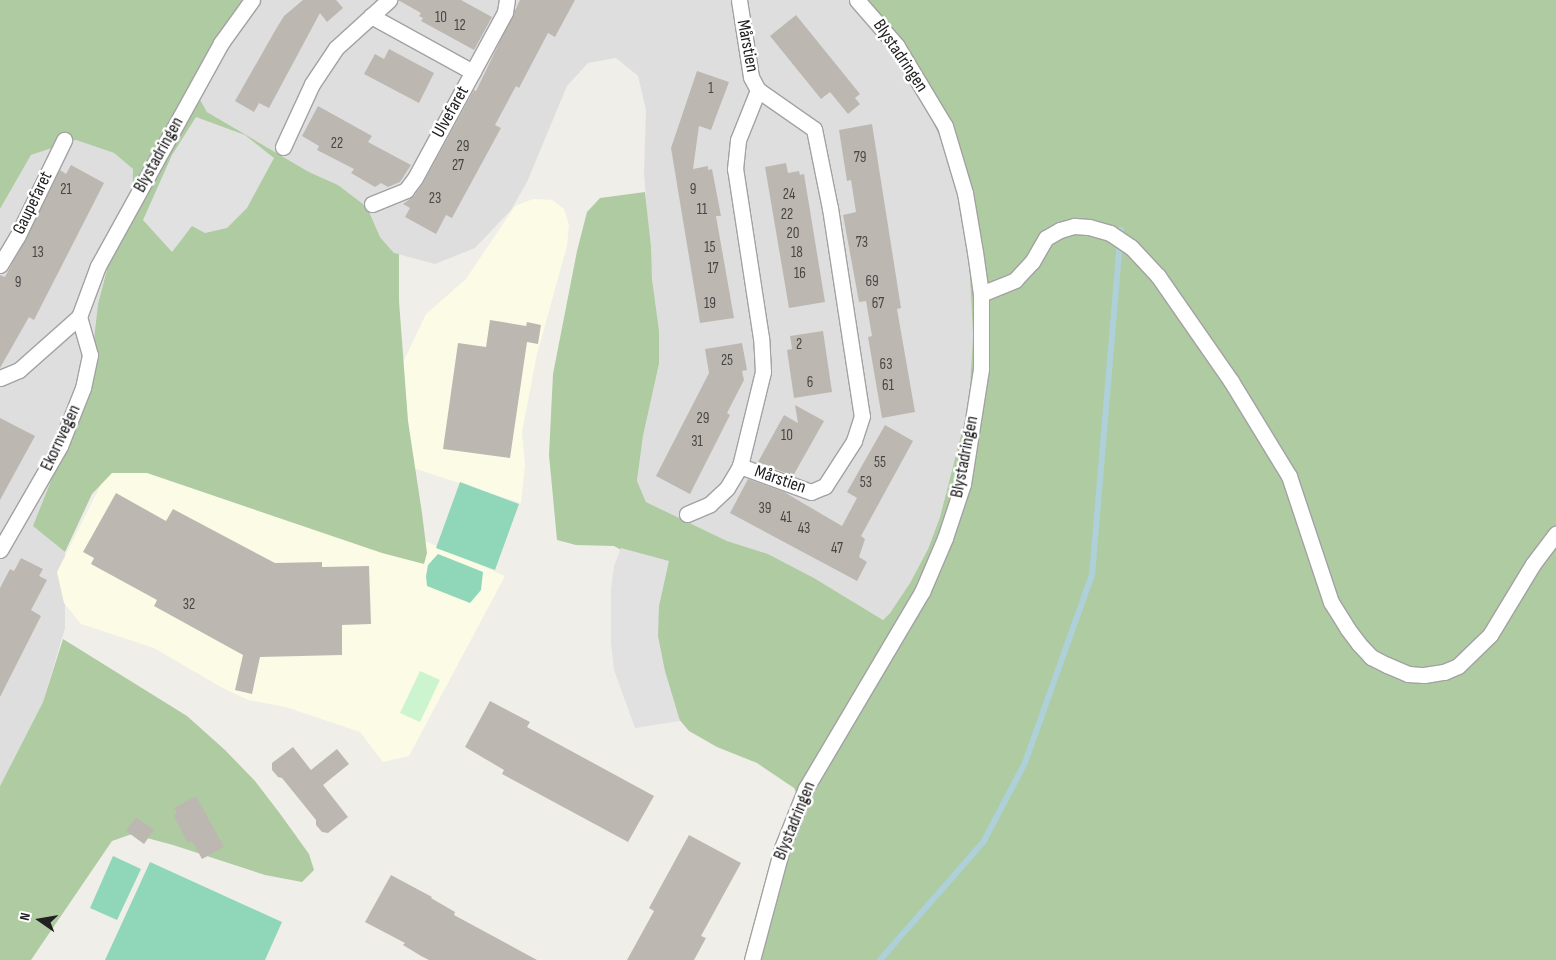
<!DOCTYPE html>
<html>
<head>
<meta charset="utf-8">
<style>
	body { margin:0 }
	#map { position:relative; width:1556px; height:960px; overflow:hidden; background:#f0eee9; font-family:"Sofia Sans Condensed",sans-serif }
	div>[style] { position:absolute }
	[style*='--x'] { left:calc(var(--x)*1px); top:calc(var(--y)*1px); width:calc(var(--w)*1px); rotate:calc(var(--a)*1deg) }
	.residential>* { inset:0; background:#dfdede }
	.education>* { inset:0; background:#fcfbe6 }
	.forest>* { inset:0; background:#afcba2 }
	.park>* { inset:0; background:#ccf4ce }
	.pitch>* { inset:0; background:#90d6b9 }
	.parking>* { inset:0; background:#e1e1e1 }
	.stream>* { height:5.5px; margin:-2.75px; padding:0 2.75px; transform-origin:2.75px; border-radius:2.75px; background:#aed0d9 }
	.building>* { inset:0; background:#bdb7b2 }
	.roads { filter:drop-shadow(1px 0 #a2a2a2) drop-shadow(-1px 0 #a2a2a2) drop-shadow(0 1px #a2a2a2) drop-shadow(0 -1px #a2a2a2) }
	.minor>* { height:15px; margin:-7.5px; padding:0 7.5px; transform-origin:7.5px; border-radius:7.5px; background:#fff }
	span { translate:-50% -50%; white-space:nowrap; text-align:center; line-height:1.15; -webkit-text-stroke:5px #fff; paint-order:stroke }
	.number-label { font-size:15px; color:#484645 }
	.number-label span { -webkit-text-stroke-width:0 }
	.street-label { font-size:18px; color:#212121 }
	.north { position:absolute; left:15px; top:895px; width:50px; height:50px; -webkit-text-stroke:4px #fff; paint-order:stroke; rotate:283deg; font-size:14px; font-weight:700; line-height:20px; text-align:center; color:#212121 }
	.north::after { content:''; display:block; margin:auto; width:18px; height:22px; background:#212121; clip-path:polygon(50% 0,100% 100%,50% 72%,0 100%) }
</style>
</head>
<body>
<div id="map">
	<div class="residential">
		<div style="clip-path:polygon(242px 0,856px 0,874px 17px,917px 90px,945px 148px,967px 224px,971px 296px,973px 335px,969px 404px,940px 517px,928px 549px,910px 583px,890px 613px,883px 620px,814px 578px,768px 554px,727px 541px,646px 502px,637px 482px,643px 436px,659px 364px,644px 174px,646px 110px,638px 76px,616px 58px,588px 63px,567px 86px,527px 182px,511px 210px,475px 248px,435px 264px,394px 253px,380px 237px,367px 207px,338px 185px,309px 172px,207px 112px,195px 91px,204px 58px,227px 26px)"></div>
		<div style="clip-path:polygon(76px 140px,114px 153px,133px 169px,132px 198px,108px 266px,98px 304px,93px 347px,68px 438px,34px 526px,65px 552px,65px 628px,43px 702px,0 786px,0 209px,31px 155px)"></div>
	</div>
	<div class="education">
		<div style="clip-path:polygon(533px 199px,552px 200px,564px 209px,569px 225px,567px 246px,537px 354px,522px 432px,525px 465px,521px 503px,382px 458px,398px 373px,426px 314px,466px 279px,515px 206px)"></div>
		<div style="clip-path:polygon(125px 437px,425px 541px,505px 576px,409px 756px,383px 762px,360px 732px,286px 707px,248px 700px,221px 687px,154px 648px,81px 624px,64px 603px,57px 572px)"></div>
	</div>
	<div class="forest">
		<div style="clip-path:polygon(0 0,242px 0,227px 26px,204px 58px,195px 91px,207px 112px,309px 172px,338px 185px,367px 207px,380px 237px,394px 253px,399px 254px,399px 301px,408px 421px,422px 513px,427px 553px,424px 564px,382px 553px,147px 473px,112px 473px,92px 494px,65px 552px,33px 526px,68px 438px,93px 347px,98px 304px,108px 266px,132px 198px,133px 169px,114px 153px,76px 140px,31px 155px,0 209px)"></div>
		<div style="clip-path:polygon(856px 0,1556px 0,1556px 960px,758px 960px,771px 920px,802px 805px,794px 788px,757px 763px,717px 747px,689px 731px,666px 704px,634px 557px,614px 546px,576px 545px,557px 540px,549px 455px,553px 374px,577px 251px,587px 212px,600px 198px,645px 192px,651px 247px,652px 279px,659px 331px,659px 364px,643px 436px,637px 481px,646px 502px,727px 541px,768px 554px,814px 578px,883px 620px,890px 613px,910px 583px,928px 549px,940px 517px,969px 404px,973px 335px,971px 296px,967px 224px,945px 148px,900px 54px)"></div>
		<div style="clip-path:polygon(63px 639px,187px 716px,225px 750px,255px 781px,281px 815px,309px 854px,314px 870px,302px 882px,265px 875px,173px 845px,132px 834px,112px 841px,31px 960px,0 960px,0 786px,43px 702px)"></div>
	</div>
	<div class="park">
		<div style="clip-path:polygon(420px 671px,440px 680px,420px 722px,400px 713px)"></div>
	</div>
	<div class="pitch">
		<div style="clip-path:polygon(460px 482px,519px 504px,495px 570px,436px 548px)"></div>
		<div style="clip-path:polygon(438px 554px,483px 572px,481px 590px,470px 603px,427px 586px,426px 576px,428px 565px)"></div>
		<div style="clip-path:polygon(113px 856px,141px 869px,117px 920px,90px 908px)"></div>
		<div style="clip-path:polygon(150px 862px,282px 922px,265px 960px,105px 960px)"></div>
	</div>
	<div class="parking">
		<div style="clip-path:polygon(196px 117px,245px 135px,274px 158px,247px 208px,227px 228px,205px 233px,192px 226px,172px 252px,143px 220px,172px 155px)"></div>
		<div style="clip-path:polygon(621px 548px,669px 561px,659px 606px,658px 636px,665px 671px,680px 721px,635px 728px,614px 670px,611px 643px,611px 589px,614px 566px)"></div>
	</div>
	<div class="stream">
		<div style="--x:880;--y:960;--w:158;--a:-48.8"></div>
		<div style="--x:984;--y:841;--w:88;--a:-62.3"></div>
		<div style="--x:1025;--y:763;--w:200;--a:-70.4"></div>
		<div style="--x:1092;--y:575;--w:346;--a:-85.2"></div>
	</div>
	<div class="building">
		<div style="clip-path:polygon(303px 0,336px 0,343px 8px,327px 22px,320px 13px,269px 108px,259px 103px,254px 112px,235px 101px,276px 29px,284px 16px)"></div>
		<div style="clip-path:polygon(398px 0,461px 0,492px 17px,474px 50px,421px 21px,423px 18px,419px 16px,421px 13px)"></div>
		<div style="clip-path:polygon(520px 0,575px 0,555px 37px,548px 33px,519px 88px,516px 86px,495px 125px,501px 128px,452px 218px,446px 215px,436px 234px,405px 217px,410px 208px,403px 204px,414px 196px,423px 183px,474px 90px,476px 91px)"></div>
		<div style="clip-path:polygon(796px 15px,860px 94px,855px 98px,860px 104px,848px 114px,830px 92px,821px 99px,770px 36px)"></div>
		<div style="clip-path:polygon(389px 49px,434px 73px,419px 103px,364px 74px,375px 54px,384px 59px)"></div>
		<div style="clip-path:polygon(697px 71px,729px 82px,711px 130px,699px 126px,693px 169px,708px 166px,708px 170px,712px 169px,721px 216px,716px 216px,734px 318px,700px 323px,671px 148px)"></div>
		<div style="clip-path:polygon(318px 106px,372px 136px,368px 142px,411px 165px,400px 182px,388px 187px,381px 183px,375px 187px,351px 173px,354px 169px,317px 150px,319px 146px,302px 136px)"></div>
		<div style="clip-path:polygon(872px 124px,901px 308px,897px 309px,915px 412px,882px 418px,868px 337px,872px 336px,866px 301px,859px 302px,843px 215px,856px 212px,851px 180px,847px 181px,839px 130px)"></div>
		<div style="clip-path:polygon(786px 163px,788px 173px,799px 171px,800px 175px,804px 174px,825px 302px,789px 308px,765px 167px)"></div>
		<div style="clip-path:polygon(71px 165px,104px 183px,34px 320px,29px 317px,0 368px,0 275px,5px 277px,60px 170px,66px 174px)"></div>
		<div style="clip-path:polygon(490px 320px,526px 326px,527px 322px,541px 325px,538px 344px,527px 342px,510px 458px,443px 449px,458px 343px,486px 347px)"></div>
		<div style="clip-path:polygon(823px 331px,832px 392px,794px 398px,787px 350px,792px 349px,790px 336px)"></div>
		<div style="clip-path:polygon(742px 343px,747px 370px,742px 371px,744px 380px,727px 413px,730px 415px,690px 494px,656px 476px,709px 373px,705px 349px)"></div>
		<div style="clip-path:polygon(795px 405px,824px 421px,793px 476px,758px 462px,784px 415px,798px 423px)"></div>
		<div style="clip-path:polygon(0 418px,35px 436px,0 500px)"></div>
		<div style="clip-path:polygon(885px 425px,913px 441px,861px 536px,865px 539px,859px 557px,867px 562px,857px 581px,730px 513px,748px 479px,784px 492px,842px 526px,857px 498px,847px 492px)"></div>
		<div style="clip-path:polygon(116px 493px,166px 521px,173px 509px,275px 563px,322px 562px,322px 567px,369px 566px,371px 624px,342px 625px,342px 655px,260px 657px,252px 694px,235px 690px,243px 655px,154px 606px,157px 600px,91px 564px,94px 558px,83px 552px)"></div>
		<div style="clip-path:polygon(21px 558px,43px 569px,39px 576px,47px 580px,31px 610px,41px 616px,0 697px,0 588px,10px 569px,14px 571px)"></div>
		<div style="clip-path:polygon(490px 701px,530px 722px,527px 727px,654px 796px,628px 842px,502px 774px,504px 770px,465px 747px)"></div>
		<div style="clip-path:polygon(293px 747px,311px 770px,337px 749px,349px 764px,323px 785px,348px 817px,328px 833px,322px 832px,316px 825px,316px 820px,282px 778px,278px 777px,272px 770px,272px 763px)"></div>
		<div style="clip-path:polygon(196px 796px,224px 847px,202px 859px,192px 841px,188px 843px,173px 815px,177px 813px,174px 808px)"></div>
		<div style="clip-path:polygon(136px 817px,154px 830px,144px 844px,126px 831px)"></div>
		<div style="clip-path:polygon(689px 835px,741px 863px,701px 936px,706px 938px,694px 960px,627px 960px,654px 911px,649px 908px)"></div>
		<div style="clip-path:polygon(391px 875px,432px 897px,431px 898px,455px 912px,454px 915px,537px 960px,429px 960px,421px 956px,403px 945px,405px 943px,365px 922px)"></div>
	</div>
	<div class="roads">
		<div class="minor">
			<div style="--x:739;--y:0;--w:78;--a:81.1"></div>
			<div style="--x:751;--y:77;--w:15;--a:62"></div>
			<div style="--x:758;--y:90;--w:68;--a:34.9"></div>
			<div style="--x:814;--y:129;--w:81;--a:78.6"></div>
			<div style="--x:830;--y:208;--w:210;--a:81.3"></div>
			<div style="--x:862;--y:416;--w:26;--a:108"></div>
			<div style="--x:854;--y:441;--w:54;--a:122.8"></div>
			<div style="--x:825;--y:486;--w:15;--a:157"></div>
			<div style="--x:811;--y:492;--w:76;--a:-159.9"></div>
			<div style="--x:371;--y:16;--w:116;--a:28.8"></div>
			<div style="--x:283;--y:147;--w:69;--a:-65.3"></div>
			<div style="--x:312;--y:84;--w:43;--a:-56.3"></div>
			<div style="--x:336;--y:48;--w:72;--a:-42.2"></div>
			<div style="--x:372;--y:204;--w:37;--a:-22"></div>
			<div style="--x:406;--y:190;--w:15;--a:-53"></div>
			<div style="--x:415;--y:178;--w:189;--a:-61.5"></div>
			<div style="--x:505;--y:12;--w:12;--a:-81"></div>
			<div style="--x:0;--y:265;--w:33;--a:-59"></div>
			<div style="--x:17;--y:237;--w:108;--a:-64.1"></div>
			<div style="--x:981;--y:294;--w:37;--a:-22"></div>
			<div style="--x:1015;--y:280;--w:25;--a:-47"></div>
			<div style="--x:1032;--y:262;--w:28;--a:-60"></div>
			<div style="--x:1046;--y:238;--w:16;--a:-30"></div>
			<div style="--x:1060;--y:230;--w:15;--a:-16"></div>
			<div style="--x:1074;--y:226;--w:15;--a:4"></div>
			<div style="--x:1089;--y:227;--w:22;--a:16"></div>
			<div style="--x:1110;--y:233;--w:25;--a:34"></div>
			<div style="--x:1131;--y:247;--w:40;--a:47"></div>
			<div style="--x:1158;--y:276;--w:128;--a:55.2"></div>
			<div style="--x:1231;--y:381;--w:111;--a:58.6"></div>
			<div style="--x:1289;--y:476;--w:133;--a:71.6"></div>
			<div style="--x:1331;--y:602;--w:31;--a:58"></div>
			<div style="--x:1347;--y:628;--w:20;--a:53"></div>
			<div style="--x:1359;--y:644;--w:18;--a:47"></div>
			<div style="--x:1371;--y:657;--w:18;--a:27"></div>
			<div style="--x:1387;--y:665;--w:23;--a:23"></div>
			<div style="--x:1408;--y:674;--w:16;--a:4"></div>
			<div style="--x:1424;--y:675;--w:20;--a:-9"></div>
			<div style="--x:1444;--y:672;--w:15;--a:-23"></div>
			<div style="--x:1458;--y:666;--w:45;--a:-44.1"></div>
			<div style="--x:1490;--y:635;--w:83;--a:-58.8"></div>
			<div style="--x:1533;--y:564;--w:38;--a:-53"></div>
			<div style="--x:0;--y:378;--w:21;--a:-23"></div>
			<div style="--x:19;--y:370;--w:80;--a:-41.5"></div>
			<div style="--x:79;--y:317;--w:54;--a:-69.6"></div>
			<div style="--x:98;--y:266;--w:255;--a:-61.1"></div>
			<div style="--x:221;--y:43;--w:53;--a:-54.2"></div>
			<div style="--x:687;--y:514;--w:25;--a:-23"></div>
			<div style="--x:710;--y:504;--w:23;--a:-43"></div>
			<div style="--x:727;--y:488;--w:26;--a:-59"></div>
			<div style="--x:740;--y:466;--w:97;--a:-76.3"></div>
			<div style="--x:763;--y:372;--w:34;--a:-93"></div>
			<div style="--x:761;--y:338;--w:171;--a:-98.7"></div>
			<div style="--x:735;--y:169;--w:29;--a:-84"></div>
			<div style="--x:738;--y:140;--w:54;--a:-68.2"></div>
			<div style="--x:0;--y:550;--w:120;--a:-60"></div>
			<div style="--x:60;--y:446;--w:62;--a:-68.4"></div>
			<div style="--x:83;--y:388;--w:34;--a:-78"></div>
			<div style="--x:90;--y:355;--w:40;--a:-106"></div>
			<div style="--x:752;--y:960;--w:116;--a:-75"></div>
			<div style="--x:782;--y:848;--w:65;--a:-68.2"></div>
			<div style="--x:806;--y:788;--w:228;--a:-59.4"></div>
			<div style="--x:922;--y:592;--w:59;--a:-66.9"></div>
			<div style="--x:945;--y:538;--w:57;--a:-71.6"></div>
			<div style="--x:963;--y:484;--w:116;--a:-81.1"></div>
			<div style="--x:981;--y:369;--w:75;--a:-90"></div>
			<div style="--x:981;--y:294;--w:42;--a:-98.1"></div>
			<div style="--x:975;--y:252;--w:60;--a:-99.6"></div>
			<div style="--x:965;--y:193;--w:70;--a:-106.6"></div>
			<div style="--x:945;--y:126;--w:93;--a:-121"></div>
			<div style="--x:897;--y:46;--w:61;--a:-131"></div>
		</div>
	</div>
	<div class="number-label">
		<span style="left:441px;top:18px">10</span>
		<span style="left:460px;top:26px">12</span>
		<span style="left:711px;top:89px">1</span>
		<span style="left:337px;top:144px">22</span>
		<span style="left:463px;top:147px">29</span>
		<span style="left:860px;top:158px">79</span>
		<span style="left:458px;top:166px">27</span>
		<span style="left:66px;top:190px">21</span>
		<span style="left:693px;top:190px">9</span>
		<span style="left:789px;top:195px">24</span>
		<span style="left:435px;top:199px">23</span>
		<span style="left:702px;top:210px">11</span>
		<span style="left:787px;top:215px">22</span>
		<span style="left:793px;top:234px">20</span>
		<span style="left:862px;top:243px">73</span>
		<span style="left:710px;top:248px">15</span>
		<span style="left:38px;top:253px">13</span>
		<span style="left:797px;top:253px">18</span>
		<span style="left:713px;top:269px">17</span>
		<span style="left:800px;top:274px">16</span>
		<span style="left:872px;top:282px">69</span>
		<span style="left:18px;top:283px">9</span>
		<span style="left:710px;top:304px">19</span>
		<span style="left:878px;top:304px">67</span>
		<span style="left:799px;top:345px">2</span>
		<span style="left:727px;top:361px">25</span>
		<span style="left:886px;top:365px">63</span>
		<span style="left:810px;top:383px">6</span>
		<span style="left:888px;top:386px">61</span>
		<span style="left:703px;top:419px">29</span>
		<span style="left:787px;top:436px">10</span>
		<span style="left:697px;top:442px">31</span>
		<span style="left:880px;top:463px">55</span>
		<span style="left:866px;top:483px">53</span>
		<span style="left:765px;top:509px">39</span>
		<span style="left:786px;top:518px">41</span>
		<span style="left:804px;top:529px">43</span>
		<span style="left:837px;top:549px">47</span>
		<span style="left:189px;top:605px">32</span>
	</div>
	<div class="street-label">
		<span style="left:747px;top:46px;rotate:79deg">Mårstien</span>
		<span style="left:900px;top:56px;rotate:56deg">Blystadringen</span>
		<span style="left:451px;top:112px;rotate:-61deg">Ulvefaret</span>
		<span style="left:159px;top:155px;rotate:-61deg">Blystadringen</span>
		<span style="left:33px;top:203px;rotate:-64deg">Gaupefaret</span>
		<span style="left:61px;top:438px;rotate:-65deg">Ekornvegen</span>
		<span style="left:965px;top:457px;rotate:-79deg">Blystadringen</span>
		<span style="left:780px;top:480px;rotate:19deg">Mårstien</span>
		<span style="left:795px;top:821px;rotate:-68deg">Blystadringen</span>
	</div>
	<div class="north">N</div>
</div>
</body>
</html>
